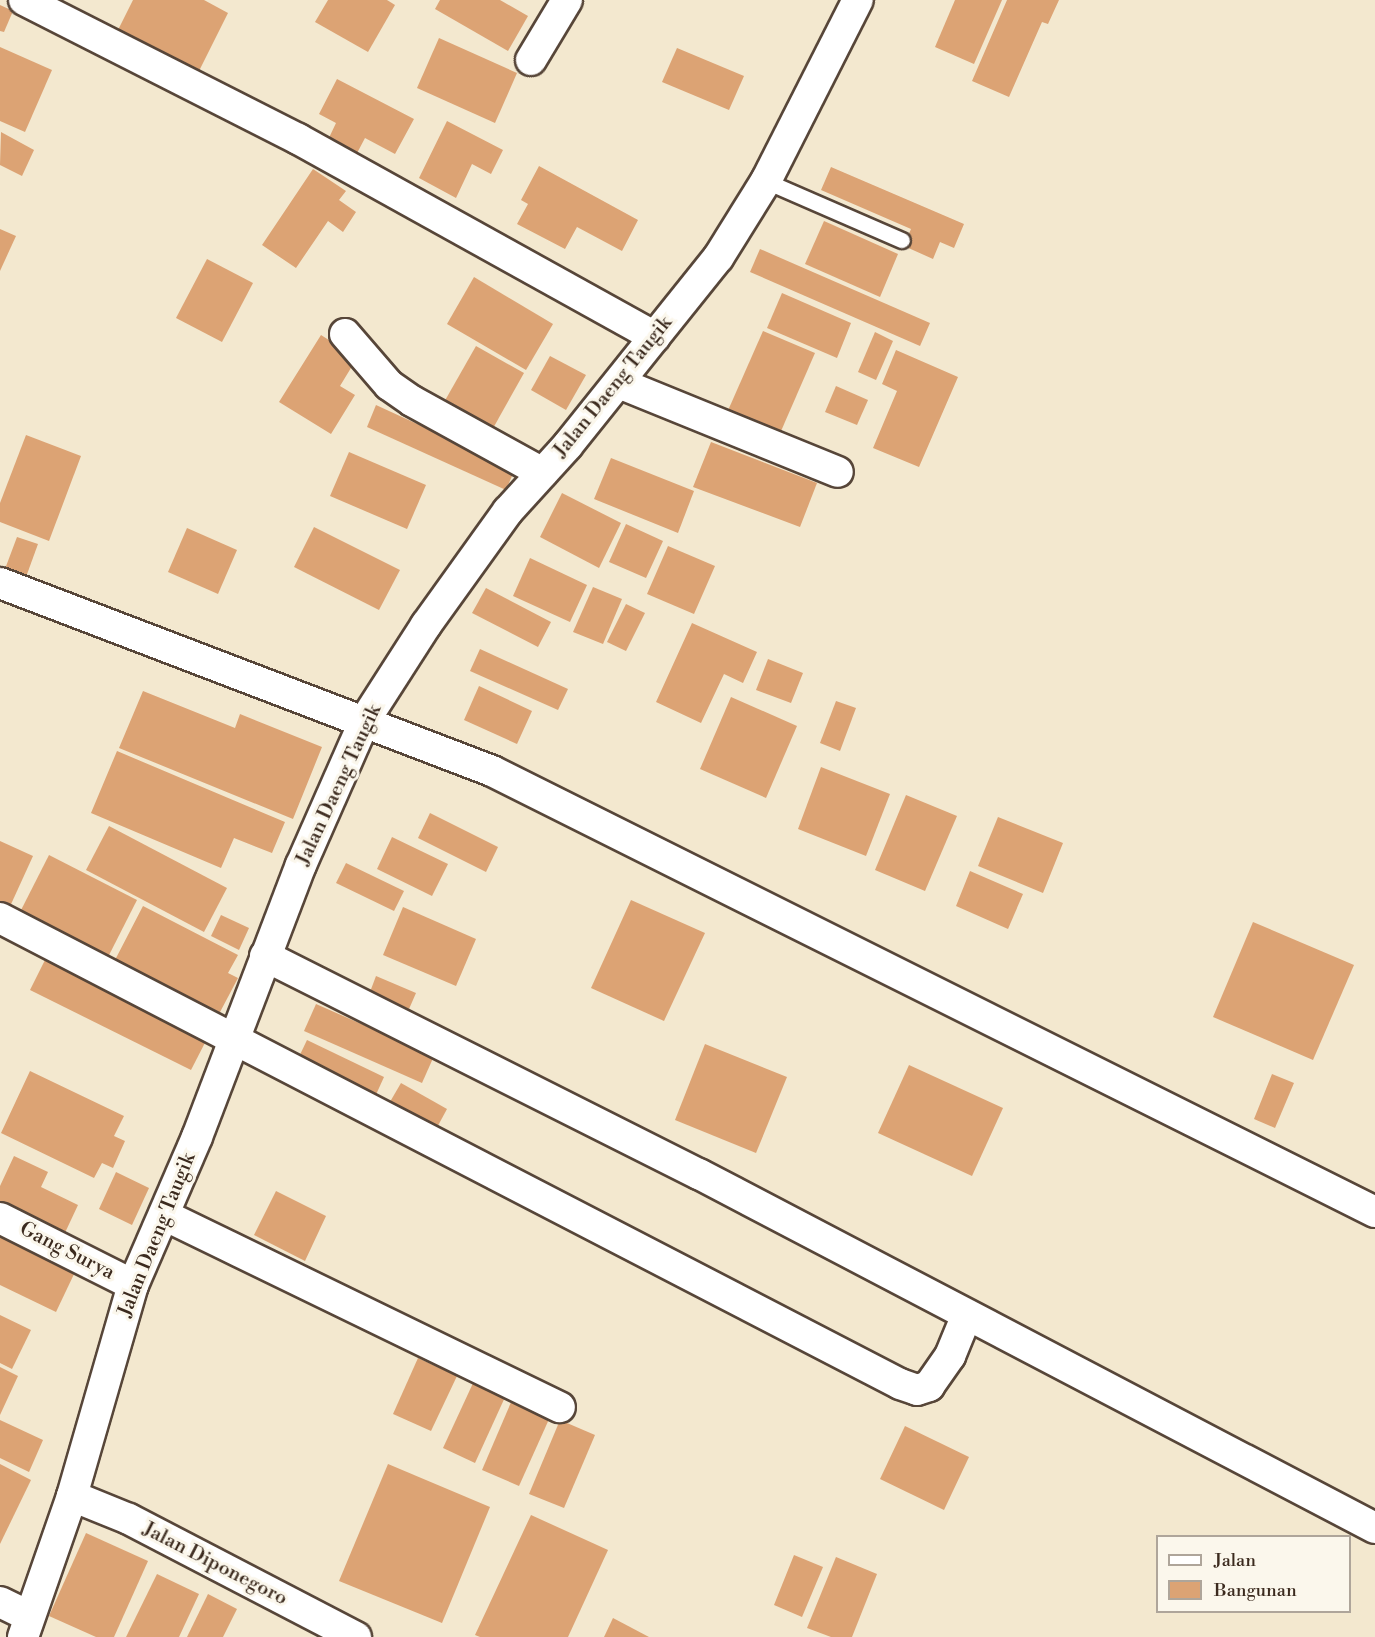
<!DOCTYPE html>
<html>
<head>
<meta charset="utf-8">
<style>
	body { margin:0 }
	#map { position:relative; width:1375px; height:1637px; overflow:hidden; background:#f3e8cf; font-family:"Libre Bodoni",serif }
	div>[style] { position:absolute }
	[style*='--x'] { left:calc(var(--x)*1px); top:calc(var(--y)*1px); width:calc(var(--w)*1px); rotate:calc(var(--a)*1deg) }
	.building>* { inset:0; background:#dca374 }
	.roads { filter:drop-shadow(2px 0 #574639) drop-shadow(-2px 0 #574639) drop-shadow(0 2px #574639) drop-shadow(0 -2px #574639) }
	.service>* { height:15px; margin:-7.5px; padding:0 7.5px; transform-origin:7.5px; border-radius:7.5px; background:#fff }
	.minor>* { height:30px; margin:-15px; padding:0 15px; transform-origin:15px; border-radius:15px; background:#fff }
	span { translate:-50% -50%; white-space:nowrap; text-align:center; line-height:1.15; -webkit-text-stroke:6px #fbf7ec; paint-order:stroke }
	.street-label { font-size:20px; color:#3b2a1e }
	.legend { position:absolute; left:1156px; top:1535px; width:195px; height:78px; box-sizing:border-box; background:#fbf7ec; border:2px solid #aea59a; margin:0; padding:8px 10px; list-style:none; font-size:18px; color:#3b2a1e }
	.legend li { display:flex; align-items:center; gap:12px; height:30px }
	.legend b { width:30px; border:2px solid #aea59a }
</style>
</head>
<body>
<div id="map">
	<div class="building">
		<div style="clip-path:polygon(133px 0,204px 0,228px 13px,194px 81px,113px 40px)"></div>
		<div style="clip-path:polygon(328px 0,387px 0,395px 5px,368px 52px,315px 22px)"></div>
		<div style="clip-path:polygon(440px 0,500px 0,528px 16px,508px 51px,435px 9px)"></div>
		<div style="clip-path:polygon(955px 0,1002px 0,974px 64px,935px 47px)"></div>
		<div style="clip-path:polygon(1007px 0,1059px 0,1048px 24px,1042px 22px,1009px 97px,972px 81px)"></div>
		<div style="clip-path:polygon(0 5px,13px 11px,4px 32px,0 31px)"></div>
		<div style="clip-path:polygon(439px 38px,517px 73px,495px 123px,417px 88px)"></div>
		<div style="clip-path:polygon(0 47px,52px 70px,25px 132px,0 121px)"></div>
		<div style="clip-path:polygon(677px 48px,744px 76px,729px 110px,662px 82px)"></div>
		<div style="clip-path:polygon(337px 79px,414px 119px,395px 154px,365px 138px,355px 157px,327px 142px,336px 123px,319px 114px)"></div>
		<div style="clip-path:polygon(447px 121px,503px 150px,491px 174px,472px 164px,456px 198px,419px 178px)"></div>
		<div style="clip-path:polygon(1px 132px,34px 150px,22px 176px,0 165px)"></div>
		<div style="clip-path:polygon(539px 166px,638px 220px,622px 251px,577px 227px,565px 249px,517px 224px,528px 204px,521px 200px)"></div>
		<div style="clip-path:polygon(831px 167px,964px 224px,954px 248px,940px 242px,933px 259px,904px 246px,911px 229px,821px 190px)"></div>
		<div style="clip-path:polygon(313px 169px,346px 191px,339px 200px,356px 212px,343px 232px,328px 221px,296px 268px,262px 245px)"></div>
		<div style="clip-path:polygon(824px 221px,898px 254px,880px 297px,805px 264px)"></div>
		<div style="clip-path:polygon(0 229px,16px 236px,0 271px)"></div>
		<div style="clip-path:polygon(760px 249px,930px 323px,920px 346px,750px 272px)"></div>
		<div style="clip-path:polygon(207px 259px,253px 283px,222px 342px,176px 318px)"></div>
		<div style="clip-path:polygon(474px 277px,553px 324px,526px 370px,447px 324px)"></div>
		<div style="clip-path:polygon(782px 293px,851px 323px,837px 358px,767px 328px)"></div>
		<div style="clip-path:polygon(763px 331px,815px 353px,778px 438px,726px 415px)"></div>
		<div style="clip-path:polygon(875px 332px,893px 341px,876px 380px,858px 372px)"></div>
		<div style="clip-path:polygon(321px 335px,357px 358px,340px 386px,355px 395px,331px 434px,279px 402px)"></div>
		<div style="clip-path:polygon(476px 346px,524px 373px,487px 439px,439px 411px)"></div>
		<div style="clip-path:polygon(896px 350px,958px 377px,919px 467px,873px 448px,897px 391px,882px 384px)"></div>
		<div style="clip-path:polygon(550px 356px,586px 375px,566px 410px,531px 390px)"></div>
		<div style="clip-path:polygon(836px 386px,868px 400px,857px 425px,825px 412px)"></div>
		<div style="clip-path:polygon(376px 405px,515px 469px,506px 490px,367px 427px)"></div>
		<div style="clip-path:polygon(26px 435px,81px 456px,49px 541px,0 522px,0 503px)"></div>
		<div style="clip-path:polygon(711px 442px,817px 483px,800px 527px,693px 487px)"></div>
		<div style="clip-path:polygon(349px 452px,426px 485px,407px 529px,330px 496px)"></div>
		<div style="clip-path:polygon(611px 458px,694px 491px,678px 533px,594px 499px)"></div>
		<div style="clip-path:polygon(562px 493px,621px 523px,599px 568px,540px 537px)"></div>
		<div style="clip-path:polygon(626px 524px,663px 541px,646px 578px,609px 562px)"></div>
		<div style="clip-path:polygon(314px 527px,400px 570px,379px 610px,294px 567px)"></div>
		<div style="clip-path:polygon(187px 528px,237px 550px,218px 594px,168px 572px)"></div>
		<div style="clip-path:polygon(17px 537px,38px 544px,26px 577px,5px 569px)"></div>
		<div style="clip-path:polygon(668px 546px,715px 566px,694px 614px,647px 594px)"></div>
		<div style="clip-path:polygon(530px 558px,587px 585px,570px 622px,513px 596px)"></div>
		<div style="clip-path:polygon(593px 587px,622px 599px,603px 644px,573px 632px)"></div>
		<div style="clip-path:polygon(486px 588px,551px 622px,538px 647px,472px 613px)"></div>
		<div style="clip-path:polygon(626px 604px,645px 613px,626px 651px,607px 642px)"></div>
		<div style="clip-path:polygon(692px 623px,757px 652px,743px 683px,724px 674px,701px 723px,656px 702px)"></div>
		<div style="clip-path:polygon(480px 649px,568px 689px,558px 710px,470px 671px)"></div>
		<div style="clip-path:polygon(768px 659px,803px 673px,791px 703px,756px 690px)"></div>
		<div style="clip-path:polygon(479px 686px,532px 711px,517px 744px,464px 720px)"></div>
		<div style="clip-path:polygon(143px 691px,235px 728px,240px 714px,322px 747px,293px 819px,119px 748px)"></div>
		<div style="clip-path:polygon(731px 697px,797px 726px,766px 798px,700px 769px)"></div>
		<div style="clip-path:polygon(836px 701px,856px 708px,840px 751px,820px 743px)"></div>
		<div style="clip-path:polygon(117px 751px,285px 822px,272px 853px,234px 838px,221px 868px,91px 813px)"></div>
		<div style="clip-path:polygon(821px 767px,890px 794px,866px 856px,798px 829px)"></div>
		<div style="clip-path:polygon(906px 795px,957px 816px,925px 891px,875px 870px)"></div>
		<div style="clip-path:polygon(430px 813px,498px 847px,486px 872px,418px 838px)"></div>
		<div style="clip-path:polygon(998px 817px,1063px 843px,1043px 893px,978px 866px)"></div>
		<div style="clip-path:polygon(109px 826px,227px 888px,204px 932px,86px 870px)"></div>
		<div style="clip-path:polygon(392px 837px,448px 864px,432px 896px,377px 869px)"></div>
		<div style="clip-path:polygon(0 841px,33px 856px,7px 913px,0 910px)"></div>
		<div style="clip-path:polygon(49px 855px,137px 900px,105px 963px,17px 918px)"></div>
		<div style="clip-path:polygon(346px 863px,404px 891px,394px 911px,336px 883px)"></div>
		<div style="clip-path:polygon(970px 871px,1023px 894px,1008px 929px,956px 906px)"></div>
		<div style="clip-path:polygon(631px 900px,705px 933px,664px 1021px,591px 988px)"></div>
		<div style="clip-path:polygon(143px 906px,238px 955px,228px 973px,238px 978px,219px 1014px,171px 989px,166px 998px,136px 982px,140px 974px,115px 960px)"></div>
		<div style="clip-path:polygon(403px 907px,476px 939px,456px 986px,383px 955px)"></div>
		<div style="clip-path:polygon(221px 915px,249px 928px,239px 950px,211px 936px)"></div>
		<div style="clip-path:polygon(1253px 922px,1354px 965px,1313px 1060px,1213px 1017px)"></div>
		<div style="clip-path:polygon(49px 952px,210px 1033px,191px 1070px,30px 990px)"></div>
		<div style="clip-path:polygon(376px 976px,416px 993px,409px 1009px,370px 992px)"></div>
		<div style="clip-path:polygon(316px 1004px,434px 1056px,422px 1083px,304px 1031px)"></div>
		<div style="clip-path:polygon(307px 1040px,384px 1077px,374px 1099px,297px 1061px)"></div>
		<div style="clip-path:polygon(705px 1044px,787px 1077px,756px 1153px,675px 1120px)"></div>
		<div style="clip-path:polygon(909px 1065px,1003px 1108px,972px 1176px,878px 1133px)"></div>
		<div style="clip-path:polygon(30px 1071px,124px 1116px,114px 1136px,125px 1141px,113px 1168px,102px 1163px,94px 1178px,1px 1133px)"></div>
		<div style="clip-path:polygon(1272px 1074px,1294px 1083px,1275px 1128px,1254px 1119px)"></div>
		<div style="clip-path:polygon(401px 1083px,447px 1109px,434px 1133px,387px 1107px)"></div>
		<div style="clip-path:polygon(14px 1156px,48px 1172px,41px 1187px,78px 1205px,63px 1237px,0 1206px,0 1186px)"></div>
		<div style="clip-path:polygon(116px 1172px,149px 1188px,132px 1225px,99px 1209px)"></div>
		<div style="clip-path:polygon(276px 1191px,326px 1216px,305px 1261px,254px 1235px)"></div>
		<div style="clip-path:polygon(0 1236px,75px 1272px,56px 1312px,0 1285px)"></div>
		<div style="clip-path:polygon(0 1315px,31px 1330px,12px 1369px,0 1363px)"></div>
		<div style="clip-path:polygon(418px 1358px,457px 1376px,431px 1431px,393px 1414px)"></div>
		<div style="clip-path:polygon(0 1367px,18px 1376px,0 1415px)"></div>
		<div style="clip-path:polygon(474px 1381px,506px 1395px,475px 1463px,443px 1448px)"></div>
		<div style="clip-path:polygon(512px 1400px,550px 1417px,519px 1486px,482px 1470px)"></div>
		<div style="clip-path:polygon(0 1420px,43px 1440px,29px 1472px,0 1458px)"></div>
		<div style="clip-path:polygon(560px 1420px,595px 1435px,564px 1508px,529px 1494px)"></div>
		<div style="clip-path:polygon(905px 1426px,969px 1457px,944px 1510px,880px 1479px)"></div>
		<div style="clip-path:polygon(0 1464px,31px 1480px,0 1544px)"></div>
		<div style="clip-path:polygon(388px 1464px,490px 1507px,442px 1623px,339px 1581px)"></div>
		<div style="clip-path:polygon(531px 1515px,608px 1550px,568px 1637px,480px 1637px,475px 1635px)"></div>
		<div style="clip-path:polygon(86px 1533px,148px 1561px,114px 1637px,96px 1637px,49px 1616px)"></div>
		<div style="clip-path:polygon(794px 1555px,823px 1567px,802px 1617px,774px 1605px)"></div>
		<div style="clip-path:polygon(836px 1557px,877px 1574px,852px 1637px,831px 1637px,807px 1628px)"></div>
		<div style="clip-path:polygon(157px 1574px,199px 1594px,179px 1637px,126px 1637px)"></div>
		<div style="clip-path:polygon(208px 1594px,237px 1609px,223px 1637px,187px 1637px)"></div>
		<div style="clip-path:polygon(613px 1618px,649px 1637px,604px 1637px)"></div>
	</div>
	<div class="roads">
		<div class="service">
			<div style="--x:766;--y:181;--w:148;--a:23.5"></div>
		</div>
		<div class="minor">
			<div style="--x:24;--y:0;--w:307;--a:26.9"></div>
			<div style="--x:298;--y:139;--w:408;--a:29"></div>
			<div style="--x:531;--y:60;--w:70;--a:-59"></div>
			<div style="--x:345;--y:334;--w:67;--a:49.2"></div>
			<div style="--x:389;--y:385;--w:28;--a:35"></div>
			<div style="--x:412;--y:401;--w:149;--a:28.8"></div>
			<div style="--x:619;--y:383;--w:236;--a:22.1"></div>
			<div style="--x:0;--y:583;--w:527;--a:20.91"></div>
			<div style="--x:492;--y:771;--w:987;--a:26.54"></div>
			<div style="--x:0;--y:918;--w:1013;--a:27.37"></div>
			<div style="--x:900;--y:1384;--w:18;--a:19"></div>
			<div style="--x:917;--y:1390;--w:13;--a:-18"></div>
			<div style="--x:929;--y:1386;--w:37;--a:-55"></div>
			<div style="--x:950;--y:1356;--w:42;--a:-67.7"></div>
			<div style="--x:265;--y:956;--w:486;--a:26.7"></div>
			<div style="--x:699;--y:1174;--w:763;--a:27.64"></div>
			<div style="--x:164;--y:1215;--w:440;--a:25.9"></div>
			<div style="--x:0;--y:1218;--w:149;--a:26.7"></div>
			<div style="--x:72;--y:1496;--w:61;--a:22"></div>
			<div style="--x:129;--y:1519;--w:256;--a:27.5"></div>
			<div style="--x:0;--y:1602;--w:32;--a:26"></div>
			<div style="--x:23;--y:1637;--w:149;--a:-70.8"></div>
			<div style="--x:72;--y:1496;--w:220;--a:-73.9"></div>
			<div style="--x:133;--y:1285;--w:161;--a:-66.6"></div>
			<div style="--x:197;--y:1137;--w:291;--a:-69.1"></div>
			<div style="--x:301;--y:865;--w:158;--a:-66.2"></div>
			<div style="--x:365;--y:720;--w:113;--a:-57.3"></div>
			<div style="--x:426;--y:625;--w:140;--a:-54.3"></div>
			<div style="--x:508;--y:511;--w:89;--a:-47.7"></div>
			<div style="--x:568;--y:445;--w:240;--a:-51.3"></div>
			<div style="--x:718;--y:258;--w:91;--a:-58.1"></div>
			<div style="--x:766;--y:181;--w:203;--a:-63.1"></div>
		</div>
	</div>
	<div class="street-label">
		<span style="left:613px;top:387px;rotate:-51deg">Jalan Daeng Taugik</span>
		<span style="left:339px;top:785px;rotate:-65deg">Jalan Daeng Taugik</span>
		<span style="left:157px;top:1235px;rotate:-68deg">Jalan Daeng Taugik</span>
		<span style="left:67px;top:1251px;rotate:27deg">Gang Surya</span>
		<span style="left:215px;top:1564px;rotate:27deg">Jalan Diponegoro</span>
	</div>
	<ul class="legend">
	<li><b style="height:8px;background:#fff"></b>Jalan</li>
	<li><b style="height:16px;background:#dca374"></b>Bangunan</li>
	</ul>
</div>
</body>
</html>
